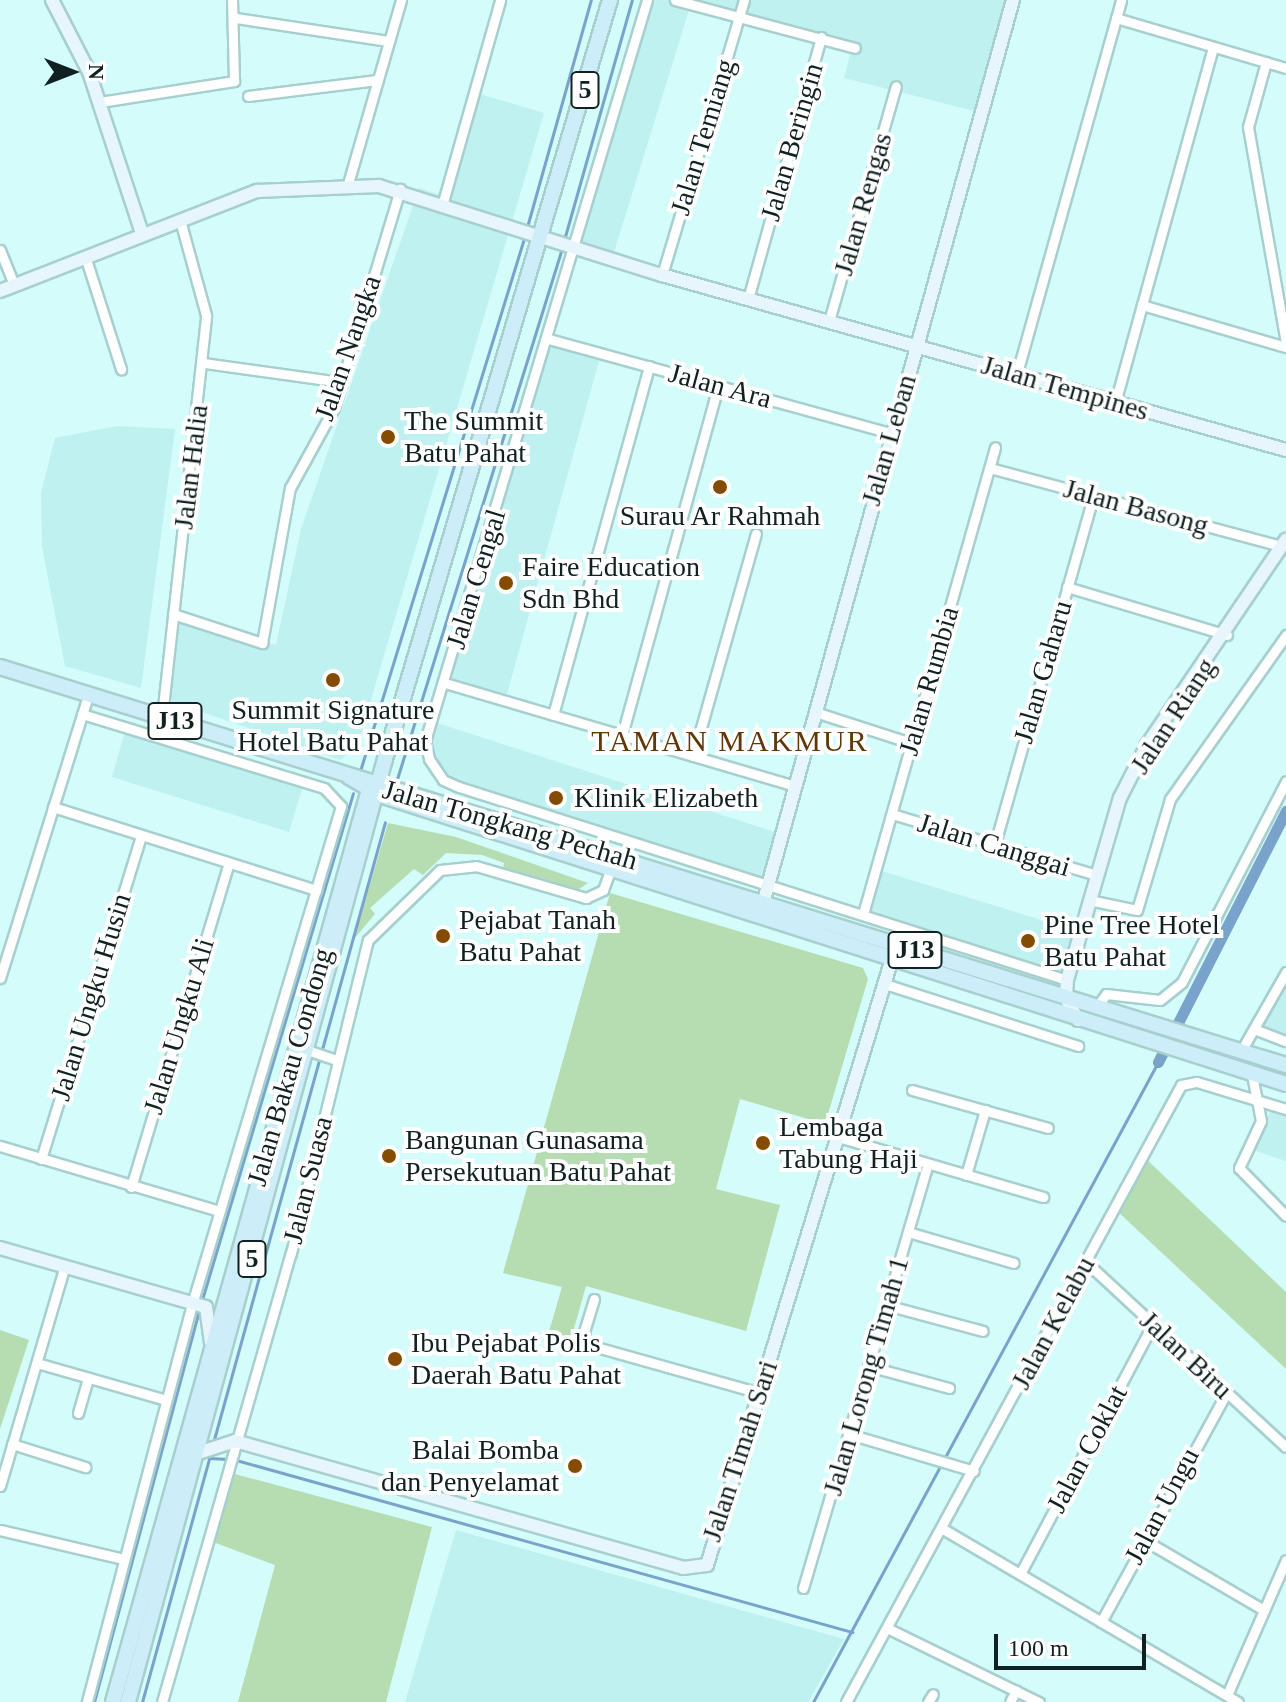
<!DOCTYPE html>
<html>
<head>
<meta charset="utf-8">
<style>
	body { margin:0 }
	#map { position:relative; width:1286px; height:1702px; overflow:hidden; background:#d3fcfb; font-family:Georgia,serif }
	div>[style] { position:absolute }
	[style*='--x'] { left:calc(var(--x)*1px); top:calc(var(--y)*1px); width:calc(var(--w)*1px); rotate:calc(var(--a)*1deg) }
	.built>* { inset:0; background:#bff1f0 }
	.green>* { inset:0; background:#b6ddb2 }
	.stream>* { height:3px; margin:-1.5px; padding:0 1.5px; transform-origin:1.5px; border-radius:1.5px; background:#79a3ca }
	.canal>* { height:11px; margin:-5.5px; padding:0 5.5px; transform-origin:5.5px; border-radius:5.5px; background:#79a3ca }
	.roads { filter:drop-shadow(2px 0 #a7cfce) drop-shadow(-2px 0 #a7cfce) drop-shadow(0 2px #a7cfce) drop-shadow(0 -2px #a7cfce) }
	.street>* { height:9px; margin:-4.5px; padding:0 4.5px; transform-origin:4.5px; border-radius:4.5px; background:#fff }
	.secondary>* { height:12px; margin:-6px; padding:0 6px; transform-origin:6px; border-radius:6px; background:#e6f6fc }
	.primary>* { height:14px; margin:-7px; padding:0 7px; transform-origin:7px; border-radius:7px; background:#cdedf8 }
	.dots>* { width:22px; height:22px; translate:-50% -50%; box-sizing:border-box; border:4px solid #fff; border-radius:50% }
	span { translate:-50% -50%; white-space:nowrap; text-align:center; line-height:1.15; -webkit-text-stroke:8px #fff; paint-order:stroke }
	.shield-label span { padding:2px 6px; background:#fff; border:2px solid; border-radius:6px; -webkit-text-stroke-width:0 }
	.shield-label { font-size:26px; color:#112020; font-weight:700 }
	.street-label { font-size:28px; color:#112020 }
	.poi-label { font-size:28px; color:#112020 }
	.left { translate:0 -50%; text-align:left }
	.right { translate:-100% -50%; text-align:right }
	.neighbourhood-label { font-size:30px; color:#5f3709; letter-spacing:2px }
	.north { position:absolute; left:32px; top:32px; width:80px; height:80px; -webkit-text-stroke:6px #fff; paint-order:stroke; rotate:90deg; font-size:22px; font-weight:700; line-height:32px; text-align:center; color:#112020 }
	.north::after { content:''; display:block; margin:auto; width:28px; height:36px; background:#112020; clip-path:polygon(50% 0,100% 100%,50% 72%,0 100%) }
	.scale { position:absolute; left:994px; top:1634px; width:152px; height:36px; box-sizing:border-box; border:4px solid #112020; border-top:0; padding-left:10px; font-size:24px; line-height:28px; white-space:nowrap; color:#112020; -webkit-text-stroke:6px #fff; paint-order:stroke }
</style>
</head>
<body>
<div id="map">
	<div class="built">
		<div style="clip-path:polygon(642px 0,1018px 0,986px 114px,844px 78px,851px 51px,690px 7px,610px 265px,570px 251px)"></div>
		<div style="clip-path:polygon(470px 91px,544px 113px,357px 747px,340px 760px,168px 700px,178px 611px,276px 645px,301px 529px,419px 188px,441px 195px)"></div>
		<div style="clip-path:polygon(547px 335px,602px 350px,504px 705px,440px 686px)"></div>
		<div style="clip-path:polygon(117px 426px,175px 429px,141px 688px,65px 666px,42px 547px,41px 493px,55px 438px)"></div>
		<div style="clip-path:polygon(428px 720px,787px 836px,774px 887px,441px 784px,426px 759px)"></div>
		<div style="clip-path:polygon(128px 721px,305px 779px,289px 832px,112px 777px)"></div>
		<div style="clip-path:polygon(872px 868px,1084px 933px,1073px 982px,859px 916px)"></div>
		<div style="clip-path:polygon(1278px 980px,1286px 983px,1286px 1045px,1249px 1032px)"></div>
		<div style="clip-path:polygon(1275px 1101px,1286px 1105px,1286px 1161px,1253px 1150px)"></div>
		<div style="clip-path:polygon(456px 1530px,844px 1639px,808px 1702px,405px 1702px)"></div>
	</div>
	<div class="green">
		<div style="clip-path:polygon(388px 823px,456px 837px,588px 883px,576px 891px,503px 870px,504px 863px,482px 855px,446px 853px,423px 875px,414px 869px,370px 908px,375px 914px,354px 939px)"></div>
		<div style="clip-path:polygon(610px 893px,863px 968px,868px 979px,825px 1124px,740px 1099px,716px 1189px,780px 1205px,746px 1331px,586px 1286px,569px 1346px,546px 1342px,562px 1287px,503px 1273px)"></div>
		<div style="clip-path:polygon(1143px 1156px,1286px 1292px,1286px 1369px,1115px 1209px)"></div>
		<div style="clip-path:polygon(0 1330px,29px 1340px,0 1429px)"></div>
		<div style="clip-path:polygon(235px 1474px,432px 1527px,386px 1702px,238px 1702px,275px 1565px,213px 1542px)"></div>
	</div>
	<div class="stream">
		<div style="--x:527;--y:227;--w:236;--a:-74.3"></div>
		<div style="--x:564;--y:240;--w:249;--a:-74.2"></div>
		<div style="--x:360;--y:771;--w:561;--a:-72.89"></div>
		<div style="--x:397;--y:779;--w:556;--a:-72.74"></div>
		<div style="--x:201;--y:1303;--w:532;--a:-73.4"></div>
		<div style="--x:213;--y:1443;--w:644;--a:-74.52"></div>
		<div style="--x:236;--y:1460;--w:640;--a:15.6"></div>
		<div style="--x:94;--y:1702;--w:406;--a:-75"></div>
		<div style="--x:142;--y:1702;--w:253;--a:-74.6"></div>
		<div style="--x:209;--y:1458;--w:19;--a:3"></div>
		<div style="--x:813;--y:1702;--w:727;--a:-61.67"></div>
	</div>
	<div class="canal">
		<div style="--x:1158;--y:1062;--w:282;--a:-63"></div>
	</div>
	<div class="roads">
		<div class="street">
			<div style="--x:647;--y:0;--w:774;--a:106.68"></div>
			<div style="--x:425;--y:741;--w:18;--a:77"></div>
			<div style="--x:429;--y:759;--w:25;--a:56"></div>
			<div style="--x:443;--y:780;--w:17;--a:24"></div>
			<div style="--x:459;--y:787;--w:638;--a:17.61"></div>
			<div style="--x:675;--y:0;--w:186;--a:14.9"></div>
			<div style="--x:236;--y:18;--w:154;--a:8.6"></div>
			<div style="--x:1116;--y:18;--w:177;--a:16.4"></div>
			<div style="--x:1266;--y:62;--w:67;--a:105.5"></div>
			<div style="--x:1248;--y:127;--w:219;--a:80"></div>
			<div style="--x:248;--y:96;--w:130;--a:-7.1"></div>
			<div style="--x:100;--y:102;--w:136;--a:-8.9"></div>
			<div style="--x:234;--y:81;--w:81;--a:-91.4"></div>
			<div style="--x:347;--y:187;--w:195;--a:-73.9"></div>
			<div style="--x:443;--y:202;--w:210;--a:-74.2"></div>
			<div style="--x:0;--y:250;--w:38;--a:68"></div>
			<div style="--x:85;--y:256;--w:119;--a:72.3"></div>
			<div style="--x:662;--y:275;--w:287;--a:-73.4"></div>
			<div style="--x:748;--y:299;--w:272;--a:-74.4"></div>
			<div style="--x:1142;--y:305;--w:150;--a:16.3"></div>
			<div style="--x:829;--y:321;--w:244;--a:-74.1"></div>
			<div style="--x:549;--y:339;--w:355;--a:15.4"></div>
			<div style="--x:204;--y:363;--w:138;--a:7.9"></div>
			<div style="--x:1017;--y:373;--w:387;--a:-74.4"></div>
			<div style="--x:1115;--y:403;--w:369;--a:-74.6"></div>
			<div style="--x:990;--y:468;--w:302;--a:15"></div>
			<div style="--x:1067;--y:587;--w:167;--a:16.7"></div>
			<div style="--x:173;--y:614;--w:94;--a:18"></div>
			<div style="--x:262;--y:643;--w:158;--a:-79.8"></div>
			<div style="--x:290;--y:488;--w:91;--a:-61.2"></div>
			<div style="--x:334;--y:408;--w:229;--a:-73.2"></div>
			<div style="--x:445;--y:683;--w:364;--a:16.4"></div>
			<div style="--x:815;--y:712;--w:101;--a:17.9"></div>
			<div style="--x:82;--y:714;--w:253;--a:17"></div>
			<div style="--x:324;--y:788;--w:25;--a:47"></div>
			<div style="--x:341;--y:806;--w:520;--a:106.66"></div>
			<div style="--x:192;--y:1304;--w:412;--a:104.8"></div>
			<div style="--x:553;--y:715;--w:362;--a:-74.6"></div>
			<div style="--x:162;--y:716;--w:403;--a:-83.7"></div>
			<div style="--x:206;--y:315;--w:98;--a:-105.3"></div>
			<div style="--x:622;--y:735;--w:364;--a:-74.6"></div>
			<div style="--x:693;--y:756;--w:231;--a:-74.2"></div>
			<div style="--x:53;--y:807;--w:276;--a:17.5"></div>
			<div style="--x:892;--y:814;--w:214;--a:16.6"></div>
			<div style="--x:994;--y:847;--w:364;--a:-74.2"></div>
			<div style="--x:1089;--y:900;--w:49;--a:11.8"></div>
			<div style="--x:1137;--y:910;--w:116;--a:-73.4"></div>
			<div style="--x:1170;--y:799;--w:201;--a:-54.7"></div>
			<div style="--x:863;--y:914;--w:485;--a:-74.2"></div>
			<div style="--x:0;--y:978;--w:296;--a:-72.7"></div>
			<div style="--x:885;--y:984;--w:203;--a:17.8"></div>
			<div style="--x:1096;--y:1008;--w:17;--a:-54"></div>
			<div style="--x:1106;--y:994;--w:54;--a:6.3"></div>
			<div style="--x:1160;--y:1000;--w:28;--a:-39"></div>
			<div style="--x:1182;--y:982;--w:226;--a:-62.6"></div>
			<div style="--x:1254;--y:1029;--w:34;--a:21"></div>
			<div style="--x:310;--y:1051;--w:28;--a:19"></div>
			<div style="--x:1241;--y:1051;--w:91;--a:-60.3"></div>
			<div style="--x:1252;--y:1075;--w:47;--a:78.9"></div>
			<div style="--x:1261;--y:1121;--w:52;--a:115.1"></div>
			<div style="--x:1239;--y:1168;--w:67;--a:45.6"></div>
			<div style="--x:912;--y:1090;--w:141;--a:15.6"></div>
			<div style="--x:838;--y:1137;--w:214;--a:16.3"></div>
			<div style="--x:0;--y:1146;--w:229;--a:16.5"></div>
			<div style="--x:41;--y:1159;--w:338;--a:-72.8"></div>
			<div style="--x:966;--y:1175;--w:68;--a:-73.7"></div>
			<div style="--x:131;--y:1187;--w:336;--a:-73.2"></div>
			<div style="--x:908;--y:1232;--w:110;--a:16.3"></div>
			<div style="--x:1086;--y:1262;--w:272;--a:42.8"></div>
			<div style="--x:594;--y:1299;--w:37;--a:107"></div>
			<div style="--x:583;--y:1334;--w:13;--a:61"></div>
			<div style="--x:589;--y:1345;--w:178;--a:15.7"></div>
			<div style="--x:886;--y:1305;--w:100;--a:15"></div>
			<div style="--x:37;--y:1363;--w:134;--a:16"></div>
			<div style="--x:868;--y:1366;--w:84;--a:15.2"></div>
			<div style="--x:78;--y:1413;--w:36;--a:-74"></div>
			<div style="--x:849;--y:1434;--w:130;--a:16.5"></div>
			<div style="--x:12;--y:1444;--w:77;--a:17.5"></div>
			<div style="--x:0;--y:1486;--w:226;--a:-73.6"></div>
			<div style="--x:943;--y:1529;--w:342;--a:30.4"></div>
			<div style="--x:0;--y:1530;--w:127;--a:13.2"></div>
			<div style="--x:1144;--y:1540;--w:139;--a:30.3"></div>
			<div style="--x:1020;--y:1574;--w:283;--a:-62"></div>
			<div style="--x:803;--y:1588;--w:442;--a:-73.6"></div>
			<div style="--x:1101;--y:1622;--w:262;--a:-61.3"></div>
			<div style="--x:889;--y:1629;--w:167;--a:26"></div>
			<div style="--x:1227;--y:1695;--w:147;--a:-66.4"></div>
			<div style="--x:162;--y:1702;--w:467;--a:-74"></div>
			<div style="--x:291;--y:1253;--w:322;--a:-76.2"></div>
			<div style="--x:368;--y:940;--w:100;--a:-44.2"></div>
			<div style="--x:440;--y:870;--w:36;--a:-6"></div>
			<div style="--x:476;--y:866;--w:115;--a:16.2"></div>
			<div style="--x:586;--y:898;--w:19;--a:-25"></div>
			<div style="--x:603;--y:890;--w:23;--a:-70"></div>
			<div style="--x:846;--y:1702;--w:702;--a:-61.5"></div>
			<div style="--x:1181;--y:1085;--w:16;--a:-11"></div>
			<div style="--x:1197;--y:1082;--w:93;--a:16.9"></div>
			<div style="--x:928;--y:1702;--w:9;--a:-58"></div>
			<div style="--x:1010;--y:1702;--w:13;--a:-63"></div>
		</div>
		<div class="secondary">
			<div style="--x:52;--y:0;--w:81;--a:62.8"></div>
			<div style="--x:89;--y:72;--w:169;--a:71.8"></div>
			<div style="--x:0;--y:291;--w:276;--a:-21.3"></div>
			<div style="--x:257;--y:191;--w:122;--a:-2.3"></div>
			<div style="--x:379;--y:186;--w:297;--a:17.5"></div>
			<div style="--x:662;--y:275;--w:648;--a:15.67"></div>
			<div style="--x:764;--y:900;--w:934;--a:-74.54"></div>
			<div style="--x:1078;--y:1020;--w:25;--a:-119"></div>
			<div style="--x:1066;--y:998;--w:18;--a:-87"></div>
			<div style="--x:1067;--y:980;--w:190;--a:-73.8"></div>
			<div style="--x:1120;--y:798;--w:59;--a:-63"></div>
			<div style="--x:1147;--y:745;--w:248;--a:-55.9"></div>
			<div style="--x:0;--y:1248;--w:214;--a:16"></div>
			<div style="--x:206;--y:1307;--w:36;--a:82"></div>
			<div style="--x:198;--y:1453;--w:39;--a:-18"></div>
			<div style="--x:235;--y:1441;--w:466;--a:15.8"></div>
			<div style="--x:683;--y:1568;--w:24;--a:-7"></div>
			<div style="--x:707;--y:1565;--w:630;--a:-73.03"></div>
		</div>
		<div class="primary">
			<div style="--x:0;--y:667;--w:1346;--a:17.2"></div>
			<div style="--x:349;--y:777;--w:36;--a:30"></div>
			<div style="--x:380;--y:795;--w:951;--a:17.69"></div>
			<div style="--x:113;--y:1702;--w:955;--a:-74.33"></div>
			<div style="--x:128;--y:1702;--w:977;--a:-74.76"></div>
			<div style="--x:385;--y:759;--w:792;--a:-73.49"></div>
		</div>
	</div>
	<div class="dots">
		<div style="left:388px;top:437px;background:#854c00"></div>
		<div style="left:720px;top:487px;background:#854c00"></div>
		<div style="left:506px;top:583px;background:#854c00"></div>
		<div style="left:333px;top:680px;background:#854c00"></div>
		<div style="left:556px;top:798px;background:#854c00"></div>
		<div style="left:443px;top:936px;background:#854c00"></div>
		<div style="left:1028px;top:941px;background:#854c00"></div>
		<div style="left:763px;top:1143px;background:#854c00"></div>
		<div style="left:389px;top:1156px;background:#854c00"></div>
		<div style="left:395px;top:1359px;background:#854c00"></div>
		<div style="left:575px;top:1466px;background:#854c00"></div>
	</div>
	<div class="shield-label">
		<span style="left:585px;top:90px">5</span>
		<span style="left:175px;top:721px">J13</span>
		<span style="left:915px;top:950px">J13</span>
		<span style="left:252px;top:1259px">5</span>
	</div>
	<div class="street-label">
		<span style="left:703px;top:137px;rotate:-73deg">Jalan Temiang</span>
		<span style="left:792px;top:142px;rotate:-74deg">Jalan Beringin</span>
		<span style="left:863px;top:204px;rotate:-74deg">Jalan Rengas</span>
		<span style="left:348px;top:348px;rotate:-71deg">Jalan Nangka</span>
		<span style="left:720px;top:386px;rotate:15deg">Jalan Ara</span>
		<span style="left:1065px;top:388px;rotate:16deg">Jalan Tempines</span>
		<span style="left:889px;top:440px;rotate:-74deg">Jalan Leban</span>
		<span style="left:191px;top:467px;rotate:-83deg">Jalan Halia</span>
		<span style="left:1136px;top:507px;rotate:15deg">Jalan Basong</span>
		<span style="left:476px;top:579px;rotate:-73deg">Jalan Cengal</span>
		<span style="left:1043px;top:672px;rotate:-74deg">Jalan Gaharu</span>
		<span style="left:929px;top:681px;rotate:-74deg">Jalan Rumbia</span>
		<span style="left:1173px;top:716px;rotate:-57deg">Jalan Riang</span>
		<span style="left:510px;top:825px;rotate:16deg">Jalan Tongkang Pechah</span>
		<span style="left:994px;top:845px;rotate:17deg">Jalan Canggai</span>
		<span style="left:91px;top:997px;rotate:-73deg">Jalan Ungku Husin</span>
		<span style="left:179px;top:1026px;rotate:-73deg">Jalan Ungku Ali</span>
		<span style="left:290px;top:1067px;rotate:-74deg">Jalan Bakau Condong</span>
		<span style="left:308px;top:1180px;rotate:-76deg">Jalan Suasa</span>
		<span style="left:1053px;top:1323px;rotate:-62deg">Jalan Kelabu</span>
		<span style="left:1186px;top:1355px;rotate:43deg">Jalan Biru</span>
		<span style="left:866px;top:1376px;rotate:-74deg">Jalan Lorong Timah 1</span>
		<span style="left:1087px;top:1449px;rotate:-62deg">Jalan Coklat</span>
		<span style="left:740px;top:1451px;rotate:-72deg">Jalan Timah Sari</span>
		<span style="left:1162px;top:1506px;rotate:-62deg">Jalan Ungu</span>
	</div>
	<div class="poi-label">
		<span class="left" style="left:404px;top:437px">The Summit<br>Batu Pahat</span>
		<span style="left:720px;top:516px">Surau Ar Rahmah</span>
		<span class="left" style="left:522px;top:583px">Faire Education<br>Sdn Bhd</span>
		<span style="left:333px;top:726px">Summit Signature<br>Hotel Batu Pahat</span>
		<span class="left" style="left:574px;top:798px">Klinik Elizabeth</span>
		<span class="left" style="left:459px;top:936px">Pejabat Tanah<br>Batu Pahat</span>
		<span class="left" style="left:1044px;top:941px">Pine Tree Hotel<br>Batu Pahat</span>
		<span class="left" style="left:779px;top:1143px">Lembaga<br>Tabung Haji</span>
		<span class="left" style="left:405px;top:1156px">Bangunan Gunasama<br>Persekutuan Batu Pahat</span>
		<span class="left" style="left:411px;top:1359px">Ibu Pejabat Polis<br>Daerah Batu Pahat</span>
		<span class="right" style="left:559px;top:1466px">Balai Bomba<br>dan Penyelamat</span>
	</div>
	<div class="neighbourhood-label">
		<span style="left:730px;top:741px">TAMAN MAKMUR</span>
	</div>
	<div class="north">N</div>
	<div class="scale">100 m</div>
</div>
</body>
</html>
